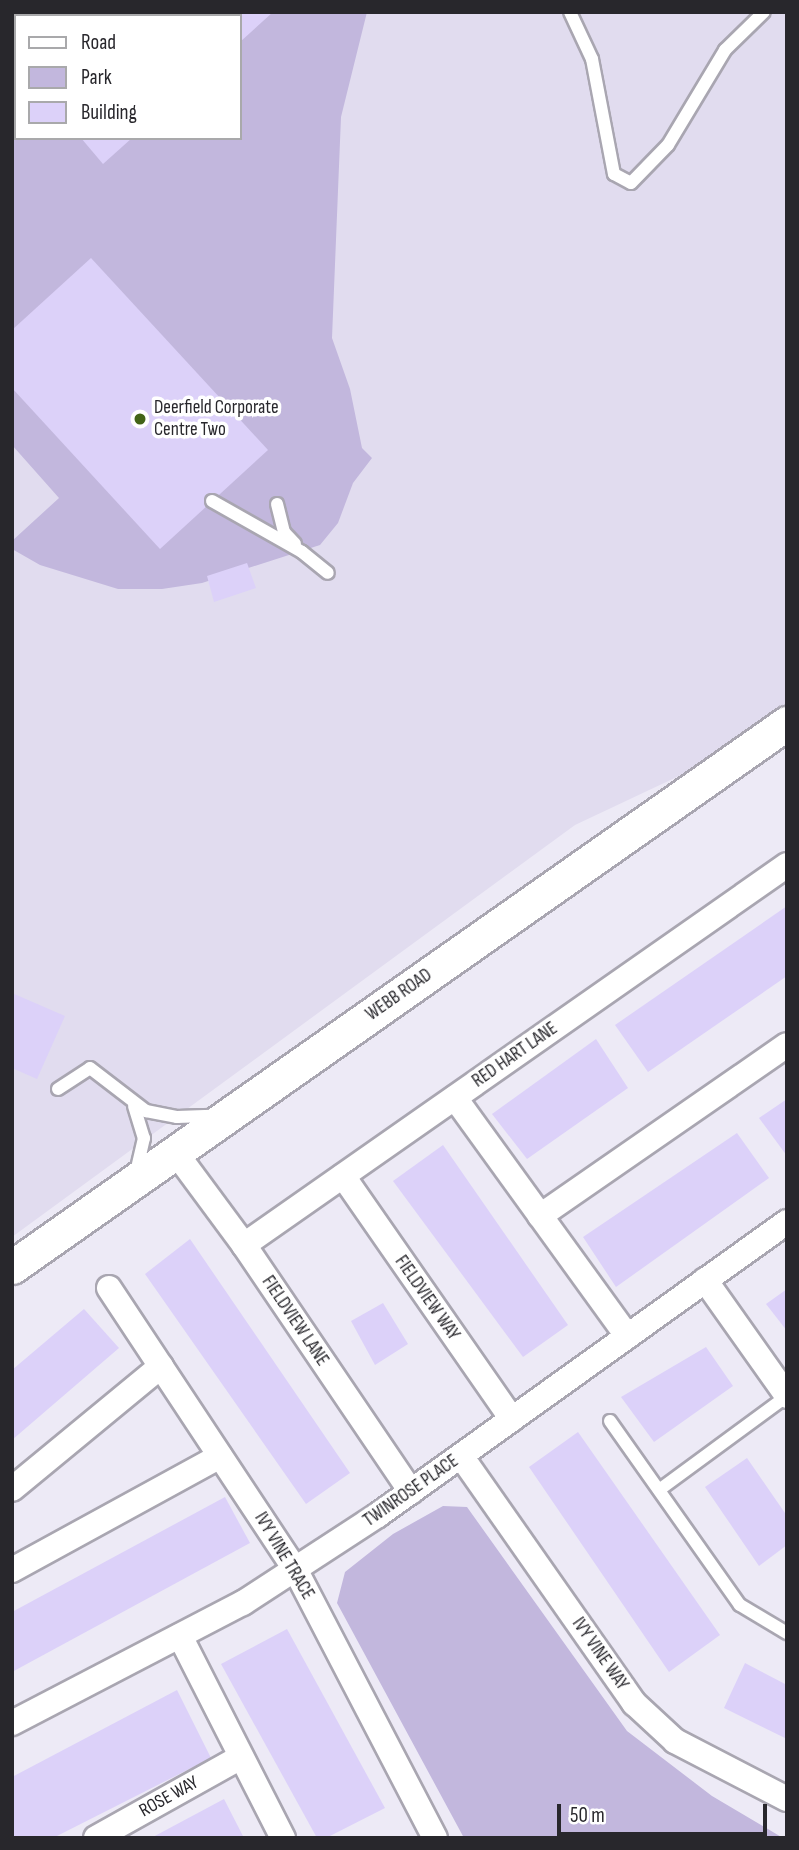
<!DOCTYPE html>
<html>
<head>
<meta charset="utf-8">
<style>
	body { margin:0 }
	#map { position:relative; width:799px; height:1850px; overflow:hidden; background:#edeaf6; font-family:"Sofia Sans Condensed",sans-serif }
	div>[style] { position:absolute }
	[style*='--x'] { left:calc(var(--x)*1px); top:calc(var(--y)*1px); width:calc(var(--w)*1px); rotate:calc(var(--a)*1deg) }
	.built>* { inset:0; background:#e1dcef }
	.green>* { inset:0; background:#c2b7dd }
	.building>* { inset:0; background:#dcd1f9 }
	.roads { filter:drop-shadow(2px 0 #a9a6b1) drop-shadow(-2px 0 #a9a6b1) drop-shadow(0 2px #a9a6b1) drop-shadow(0 -2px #a9a6b1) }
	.lane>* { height:12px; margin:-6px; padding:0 6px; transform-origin:6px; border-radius:6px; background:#fff }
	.street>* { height:24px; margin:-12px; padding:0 12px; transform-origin:12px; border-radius:12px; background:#fff }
	.secondary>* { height:33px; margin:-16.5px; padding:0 16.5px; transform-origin:16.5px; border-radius:16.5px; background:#fff }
	.dots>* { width:19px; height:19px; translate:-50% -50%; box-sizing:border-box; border:4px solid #fff; border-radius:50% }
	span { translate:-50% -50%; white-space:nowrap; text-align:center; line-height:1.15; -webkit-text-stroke:7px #fff; paint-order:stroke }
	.poi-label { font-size:19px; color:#28272c }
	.left { translate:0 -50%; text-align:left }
	.street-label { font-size:19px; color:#28272c }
	.frame { position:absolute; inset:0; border:14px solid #28272c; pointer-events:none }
	.legend { position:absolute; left:14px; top:14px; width:228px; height:126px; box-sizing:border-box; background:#fff; border:2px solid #a9a9ab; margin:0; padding:9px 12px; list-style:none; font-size:21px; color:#28272c }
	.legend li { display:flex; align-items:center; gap:14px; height:35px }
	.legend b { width:35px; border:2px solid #a9a9ab }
	.scale { position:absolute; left:557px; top:1804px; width:210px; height:32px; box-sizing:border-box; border:4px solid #28272c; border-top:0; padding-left:9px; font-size:21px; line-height:24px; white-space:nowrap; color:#28272c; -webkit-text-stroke:5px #fff; paint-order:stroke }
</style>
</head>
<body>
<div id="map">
	<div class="built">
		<div style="clip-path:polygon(evenodd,12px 12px,787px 12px,787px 725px,575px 825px,12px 1237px,12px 12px,16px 16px,240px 16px,240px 138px,16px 138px,16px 16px)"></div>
	</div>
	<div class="green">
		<div style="clip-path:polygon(evenodd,12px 12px,367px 12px,341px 117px,332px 338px,350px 389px,362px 448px,372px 458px,353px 483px,338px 523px,320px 545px,202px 583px,162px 589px,118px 589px,40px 565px,12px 549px,12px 541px,59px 498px,12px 445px,12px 12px,16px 16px,240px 16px,240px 138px,16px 138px,16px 16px)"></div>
		<div style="clip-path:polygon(443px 1506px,467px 1507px,627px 1731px,712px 1796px,783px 1838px,464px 1838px,337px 1603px,345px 1572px,393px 1534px)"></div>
	</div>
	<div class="building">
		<div style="clip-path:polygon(57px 12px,273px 12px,240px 42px,240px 16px,53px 16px)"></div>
		<div style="clip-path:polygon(81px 138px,132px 138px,103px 164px)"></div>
		<div style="clip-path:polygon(91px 258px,268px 450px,160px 549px,12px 388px,12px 330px)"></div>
		<div style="clip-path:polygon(247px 563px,256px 588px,214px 602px,207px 576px)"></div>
		<div style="clip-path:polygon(787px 906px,787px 976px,648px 1072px,615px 1025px)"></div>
		<div style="clip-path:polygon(12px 993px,65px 1016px,37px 1079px,12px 1068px)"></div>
		<div style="clip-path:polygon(596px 1039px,628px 1088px,527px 1159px,492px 1114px)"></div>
		<div style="clip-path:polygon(787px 1099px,787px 1156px,759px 1118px)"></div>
		<div style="clip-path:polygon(737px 1133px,769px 1178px,616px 1287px,583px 1237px)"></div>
		<div style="clip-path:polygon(443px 1145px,568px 1325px,523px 1357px,393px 1181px)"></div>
		<div style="clip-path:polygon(190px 1239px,350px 1473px,306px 1504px,145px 1274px)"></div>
		<div style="clip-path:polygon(787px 1289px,787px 1331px,766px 1304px)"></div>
		<div style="clip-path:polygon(383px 1303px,408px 1344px,375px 1365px,351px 1321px)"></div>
		<div style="clip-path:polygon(84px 1309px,119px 1348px,12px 1440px,12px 1370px)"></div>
		<div style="clip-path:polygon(706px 1347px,733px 1386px,654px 1442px,621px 1397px)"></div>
		<div style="clip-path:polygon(578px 1432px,720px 1635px,669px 1672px,529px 1467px)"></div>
		<div style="clip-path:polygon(747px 1458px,787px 1516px,787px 1545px,759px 1566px,705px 1487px)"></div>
		<div style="clip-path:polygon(225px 1497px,250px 1543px,12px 1672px,12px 1612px)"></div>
		<div style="clip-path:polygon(287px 1629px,385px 1808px,326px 1838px,317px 1838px,221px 1664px)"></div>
		<div style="clip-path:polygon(745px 1663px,787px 1685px,787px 1739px,724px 1708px)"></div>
		<div style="clip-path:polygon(177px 1690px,211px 1758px,53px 1838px,12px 1838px,12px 1777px)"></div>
		<div style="clip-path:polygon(224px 1799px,244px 1838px,151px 1838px)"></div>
	</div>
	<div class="roads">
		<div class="lane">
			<div style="--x:570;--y:12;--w:52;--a:64.9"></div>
			<div style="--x:592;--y:59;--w:117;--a:79.2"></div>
			<div style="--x:614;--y:174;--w:19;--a:28"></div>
			<div style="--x:631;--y:183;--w:53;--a:-45.8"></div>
			<div style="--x:668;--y:145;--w:111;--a:-59"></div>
			<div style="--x:725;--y:50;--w:54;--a:-44.3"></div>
			<div style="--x:212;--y:501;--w:103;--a:29.5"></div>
			<div style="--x:302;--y:552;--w:33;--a:39"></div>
			<div style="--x:277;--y:504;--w:29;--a:76"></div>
			<div style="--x:284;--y:532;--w:16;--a:47"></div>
			<div style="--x:58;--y:1089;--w:38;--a:-33"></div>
			<div style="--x:90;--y:1068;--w:71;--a:37.5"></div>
			<div style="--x:146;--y:1111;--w:32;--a:11"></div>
			<div style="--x:177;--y:1117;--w:35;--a:-2"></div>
			<div style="--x:134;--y:1106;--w:34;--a:73"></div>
			<div style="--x:144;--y:1138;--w:32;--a:103"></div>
			<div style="--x:610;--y:1421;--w:225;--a:54.8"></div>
			<div style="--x:740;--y:1605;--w:55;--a:30.8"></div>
			<div style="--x:659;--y:1490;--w:159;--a:-36.3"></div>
		</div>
		<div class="street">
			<div style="--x:455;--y:1098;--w:294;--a:54.1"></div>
			<div style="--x:176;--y:1153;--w:114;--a:53.5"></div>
			<div style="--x:244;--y:1245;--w:298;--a:55.9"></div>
			<div style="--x:343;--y:1176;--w:296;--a:55.2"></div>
			<div style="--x:540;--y:1216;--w:300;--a:-34.7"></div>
			<div style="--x:244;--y:1245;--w:663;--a:-34.98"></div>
			<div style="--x:705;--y:1280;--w:142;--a:54.7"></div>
			<div style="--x:109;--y:1288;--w:337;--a:56.5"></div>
			<div style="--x:295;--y:1569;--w:303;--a:62.5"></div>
			<div style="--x:461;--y:1456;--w:302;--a:55"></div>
			<div style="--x:634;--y:1703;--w:56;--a:42.8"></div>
			<div style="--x:675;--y:1741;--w:126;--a:27.4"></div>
			<div style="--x:12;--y:1489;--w:193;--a:-39.5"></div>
			<div style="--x:12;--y:1570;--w:237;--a:-28.7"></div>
			<div style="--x:180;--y:1636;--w:227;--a:63"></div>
			<div style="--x:12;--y:1723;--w:260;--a:-27.5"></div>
			<div style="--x:243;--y:1603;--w:161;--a:-33.1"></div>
			<div style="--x:378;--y:1515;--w:503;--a:-35.62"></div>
			<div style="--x:96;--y:1838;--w:166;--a:-29.2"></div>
		</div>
		<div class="secondary">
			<div style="--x:12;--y:1267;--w:947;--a:-35.07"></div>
		</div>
	</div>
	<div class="dots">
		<div style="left:140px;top:419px;background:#426318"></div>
	</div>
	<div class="poi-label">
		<span class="left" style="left:154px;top:419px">Deerfield Corporate<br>Centre Two</span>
	</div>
	<div class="street-label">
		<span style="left:399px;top:995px;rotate:-35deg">WEBB ROAD</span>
		<span style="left:515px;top:1055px;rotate:-35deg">RED HART LANE</span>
		<span style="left:427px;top:1298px;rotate:55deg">FIELDVIEW WAY</span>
		<span style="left:295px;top:1321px;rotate:56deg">FIELDVIEW LANE</span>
		<span style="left:411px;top:1491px;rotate:-35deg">TWINROSE PLACE</span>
		<span style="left:284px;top:1556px;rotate:59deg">IVY VINE TRACE</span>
		<span style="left:600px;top:1654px;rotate:55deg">IVY VINE WAY</span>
		<span style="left:169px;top:1797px;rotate:-29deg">ROSE WAY</span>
	</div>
	<div class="frame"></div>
	<ul class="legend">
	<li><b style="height:9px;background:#fff"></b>Road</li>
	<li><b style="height:19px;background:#c2b7dd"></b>Park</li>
	<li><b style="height:19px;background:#dcd1f9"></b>Building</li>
	</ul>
	<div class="scale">50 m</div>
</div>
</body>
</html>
